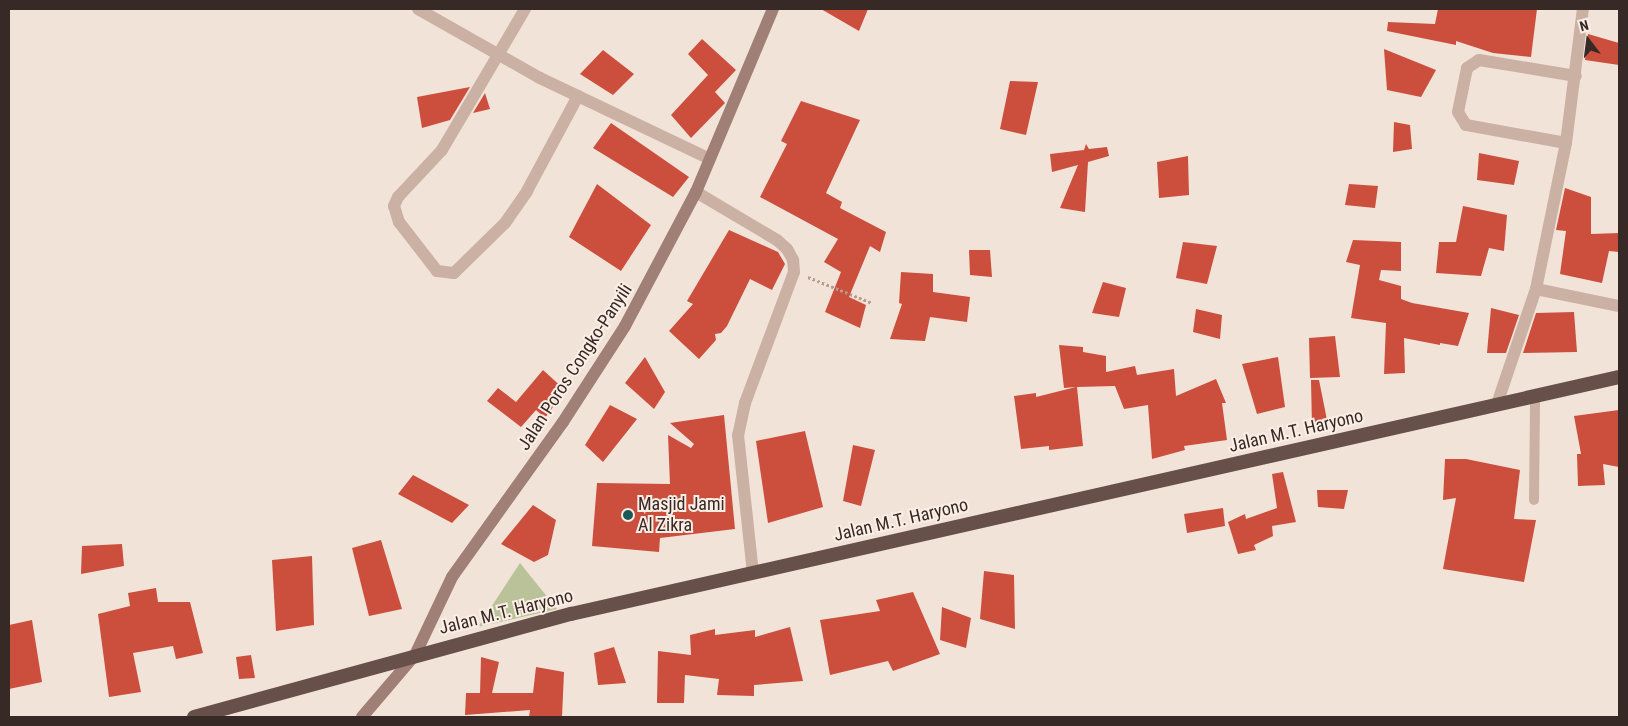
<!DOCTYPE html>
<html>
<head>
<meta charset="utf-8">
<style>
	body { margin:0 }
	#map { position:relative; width:1628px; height:726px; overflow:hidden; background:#f2e3d9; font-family:"Roboto Condensed",sans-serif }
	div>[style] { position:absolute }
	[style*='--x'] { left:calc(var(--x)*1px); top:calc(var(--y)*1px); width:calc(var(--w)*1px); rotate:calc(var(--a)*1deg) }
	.green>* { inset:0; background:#b9c298 }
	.building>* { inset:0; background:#cc4e3d }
	.path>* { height:3px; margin-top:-1.5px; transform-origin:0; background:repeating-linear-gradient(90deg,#b79b8e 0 2.5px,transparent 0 5px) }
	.service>* { height:10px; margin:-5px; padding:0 5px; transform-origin:5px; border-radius:5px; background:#cbb1a4 }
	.minor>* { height:12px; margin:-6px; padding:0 6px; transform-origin:6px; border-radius:6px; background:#cbb1a4 }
	.secondary>* { height:12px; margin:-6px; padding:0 6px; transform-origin:6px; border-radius:6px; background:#9f7f76 }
	.trunk>* { height:14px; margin:-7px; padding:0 7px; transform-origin:7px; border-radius:7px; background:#68504a }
	.dots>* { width:14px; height:14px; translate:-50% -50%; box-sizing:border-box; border:2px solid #faeee5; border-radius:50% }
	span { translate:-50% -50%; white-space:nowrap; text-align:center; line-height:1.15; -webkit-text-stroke:4px #faeee5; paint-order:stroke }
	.street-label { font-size:18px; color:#362926 }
	.poi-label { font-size:18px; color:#362926 }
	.left { translate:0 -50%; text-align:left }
	.frame { position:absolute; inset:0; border:10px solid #362926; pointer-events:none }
	.north { position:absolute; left:1563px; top:15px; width:50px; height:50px; -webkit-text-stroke:4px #faeee5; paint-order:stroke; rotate:345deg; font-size:14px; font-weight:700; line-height:20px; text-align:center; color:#362926 }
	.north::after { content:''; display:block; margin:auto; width:18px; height:22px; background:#362926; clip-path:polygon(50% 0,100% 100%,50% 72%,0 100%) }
</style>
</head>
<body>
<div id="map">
	<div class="green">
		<div style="clip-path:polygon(520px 563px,557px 609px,478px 627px)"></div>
	</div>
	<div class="building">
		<div style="clip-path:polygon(821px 9px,868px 9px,859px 31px)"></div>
		<div style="clip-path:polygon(1438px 9px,1537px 9px,1531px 57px,1493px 53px,1456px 41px,1456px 45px,1387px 31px,1388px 22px,1435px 24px)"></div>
		<div style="clip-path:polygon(1588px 34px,1619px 43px,1619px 65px,1585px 60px)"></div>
		<div style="clip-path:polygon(702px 39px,736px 70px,715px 92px,725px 103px,691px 138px,671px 115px,708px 75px,688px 54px)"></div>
		<div style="clip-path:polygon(1384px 49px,1436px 70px,1421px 97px,1387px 90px)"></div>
		<div style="clip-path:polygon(603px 50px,634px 74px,613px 95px,580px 74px)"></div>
		<div style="clip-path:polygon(1010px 81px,1038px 82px,1026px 135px,1000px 129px)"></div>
		<div style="clip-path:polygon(470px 87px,450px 120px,422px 128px,417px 97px)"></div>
		<div style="clip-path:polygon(485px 93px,490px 109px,473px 113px)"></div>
		<div style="clip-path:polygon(801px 101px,860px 120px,826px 193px,842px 202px,840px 208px,886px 232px,880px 252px,870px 246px,849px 297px,866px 305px,860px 328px,825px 312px,841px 272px,824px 262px,838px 239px,760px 197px,787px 144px,781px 141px)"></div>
		<div style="clip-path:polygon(1394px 122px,1410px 125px,1412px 149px,1393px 152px)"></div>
		<div style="clip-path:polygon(611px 123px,689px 177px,673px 197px,593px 148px)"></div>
		<div style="clip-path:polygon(1086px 144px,1089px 149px,1107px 147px,1109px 156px,1088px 162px,1085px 212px,1060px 208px,1078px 165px,1052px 172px,1050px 154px,1084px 150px)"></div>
		<div style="clip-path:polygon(1479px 153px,1519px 161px,1514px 185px,1477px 180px)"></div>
		<div style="clip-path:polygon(1188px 156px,1189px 195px,1159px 198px,1157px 162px)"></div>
		<div style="clip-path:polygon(597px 184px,651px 225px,621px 271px,569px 237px)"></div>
		<div style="clip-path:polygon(1349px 184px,1378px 186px,1375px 208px,1345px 205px)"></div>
		<div style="clip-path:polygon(1565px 188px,1591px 197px,1591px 234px,1619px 233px,1619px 252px,1609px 251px,1602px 283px,1560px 274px,1566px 231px,1556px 230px)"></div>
		<div style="clip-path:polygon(1463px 206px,1507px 215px,1504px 251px,1489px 248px,1481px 276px,1436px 273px,1439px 242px,1456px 242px)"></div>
		<div style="clip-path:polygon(729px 230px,778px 252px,785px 264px,772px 290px,750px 279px,727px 326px,721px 333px,715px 334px,716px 340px,699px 359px,669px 331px,693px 304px,687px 301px)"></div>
		<div style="clip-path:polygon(1353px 240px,1401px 242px,1401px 271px,1381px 270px,1379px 280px,1401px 286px,1401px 299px,1412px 303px,1469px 313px,1458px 346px,1440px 343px,1440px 345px,1404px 338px,1405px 373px,1384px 374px,1386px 323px,1351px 318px,1360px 265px,1346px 262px)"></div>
		<div style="clip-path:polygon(1183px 242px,1217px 246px,1207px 284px,1176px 278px)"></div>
		<div style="clip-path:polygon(969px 250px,990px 250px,992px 277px,970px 275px)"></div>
		<div style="clip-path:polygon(901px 272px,933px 274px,933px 292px,970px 297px,967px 322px,930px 317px,925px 341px,890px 339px,902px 304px,899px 303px)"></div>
		<div style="clip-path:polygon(1103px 282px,1126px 288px,1119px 317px,1092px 313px)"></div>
		<div style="clip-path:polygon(1491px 308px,1519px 315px,1506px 353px,1487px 353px)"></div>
		<div style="clip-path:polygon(1196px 309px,1222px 315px,1220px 339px,1193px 332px)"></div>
		<div style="clip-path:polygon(1574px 312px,1577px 352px,1523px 353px,1536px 313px)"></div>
		<div style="clip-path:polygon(1335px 336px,1340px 377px,1310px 378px,1309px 338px)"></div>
		<div style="clip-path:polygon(1059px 345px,1083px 347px,1083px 352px,1106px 356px,1106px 372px,1135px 366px,1137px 375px,1174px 369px,1176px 396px,1216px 379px,1226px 403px,1222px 403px,1227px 440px,1184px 446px,1185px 450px,1152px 459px,1148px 405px,1124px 409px,1115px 386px,1077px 387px,1083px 446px,1049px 450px,1049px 446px,1021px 449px,1014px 396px,1036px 393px,1036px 397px,1076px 387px,1064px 388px)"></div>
		<div style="clip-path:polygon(645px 357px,665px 392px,654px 409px,625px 383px)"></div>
		<div style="clip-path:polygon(1278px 357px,1285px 407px,1257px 414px,1242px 364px)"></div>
		<div style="clip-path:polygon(543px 370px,565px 390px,545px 418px,536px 410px,521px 427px,487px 401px,498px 388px,516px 402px)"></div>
		<div style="clip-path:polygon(1311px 380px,1319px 380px,1328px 425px,1312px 426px)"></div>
		<div style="clip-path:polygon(610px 405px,637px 419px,603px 462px,585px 445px)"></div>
		<div style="clip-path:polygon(1619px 410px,1619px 467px,1603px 464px,1605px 485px,1578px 486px,1577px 454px,1581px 454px,1574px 416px)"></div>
		<div style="clip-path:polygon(724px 415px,735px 529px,660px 538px,659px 552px,592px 546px,597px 483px,670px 484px,668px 435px,691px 448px,694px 444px,670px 423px)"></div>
		<div style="clip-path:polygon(805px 431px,823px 507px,768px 523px,756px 441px)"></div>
		<div style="clip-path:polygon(853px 445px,875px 450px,861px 506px,843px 501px)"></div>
		<div style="clip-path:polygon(1445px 459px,1466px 459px,1520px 470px,1514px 519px,1536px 520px,1524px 582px,1443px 569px,1456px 498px,1443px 500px)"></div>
		<div style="clip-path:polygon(1283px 472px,1296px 522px,1272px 526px,1273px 536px,1254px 545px,1256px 550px,1238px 554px,1228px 522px,1245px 514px,1246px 519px,1277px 508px,1272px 474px)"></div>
		<div style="clip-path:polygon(413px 475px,469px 505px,452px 523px,398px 494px)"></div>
		<div style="clip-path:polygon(1317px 490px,1348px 490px,1344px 509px,1318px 507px)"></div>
		<div style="clip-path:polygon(533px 505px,556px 520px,548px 555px,534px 562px,501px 544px)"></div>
		<div style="clip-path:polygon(1223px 508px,1225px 526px,1187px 533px,1184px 514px)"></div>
		<div style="clip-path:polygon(381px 540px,402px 609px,369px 616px,352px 548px)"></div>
		<div style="clip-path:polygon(122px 544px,124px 566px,81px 574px,82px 546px)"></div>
		<div style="clip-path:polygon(312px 556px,314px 625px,276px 631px,272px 560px)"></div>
		<div style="clip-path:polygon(984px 571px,1014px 575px,1015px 629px,980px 619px)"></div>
		<div style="clip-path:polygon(156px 588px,158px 602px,190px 602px,203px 653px,176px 659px,173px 646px,133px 653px,141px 692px,109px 697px,98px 614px,130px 606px,128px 593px)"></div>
		<div style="clip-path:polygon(913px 592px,940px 654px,893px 671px,888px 661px,830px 675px,820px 620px,880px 611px,876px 600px)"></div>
		<div style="clip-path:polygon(942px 607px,971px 618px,966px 648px,940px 640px)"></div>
		<div style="clip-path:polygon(32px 620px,42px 682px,9px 689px,9px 625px)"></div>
		<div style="clip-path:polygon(790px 627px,803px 681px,754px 685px,754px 696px,717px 695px,719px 679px,685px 675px,684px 703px,657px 703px,658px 651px,691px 655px,690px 635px,715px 629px,715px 635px,755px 630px,755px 637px)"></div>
		<div style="clip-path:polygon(614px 647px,626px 683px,598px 685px,594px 653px)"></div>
		<div style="clip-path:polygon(251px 655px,255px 678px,239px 679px,236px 657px)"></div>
		<div style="clip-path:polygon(481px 657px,499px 662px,492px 693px,533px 693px,536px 667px,564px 672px,562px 717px,529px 717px,530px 710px,465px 715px,466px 693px,480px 693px)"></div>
	</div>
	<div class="path">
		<div style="--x:808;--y:277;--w:69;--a:22.1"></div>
	</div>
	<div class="service">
		<div style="--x:1534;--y:500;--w:103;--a:-89.4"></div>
	</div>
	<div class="minor">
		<div style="--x:418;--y:9;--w:140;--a:29.5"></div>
		<div style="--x:540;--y:78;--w:188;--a:25.5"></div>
		<div style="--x:525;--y:9;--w:164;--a:120.5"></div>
		<div style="--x:442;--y:150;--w:64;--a:133.1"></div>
		<div style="--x:398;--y:197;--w:10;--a:114"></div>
		<div style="--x:394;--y:206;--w:17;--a:73"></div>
		<div style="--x:399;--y:222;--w:62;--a:52.2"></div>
		<div style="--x:437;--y:271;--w:17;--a:7"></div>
		<div style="--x:454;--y:273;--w:71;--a:-44.4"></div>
		<div style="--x:505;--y:223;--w:39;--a:-55"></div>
		<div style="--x:527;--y:191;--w:108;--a:-61.8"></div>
		<div style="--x:1566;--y:143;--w:102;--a:-169.8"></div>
		<div style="--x:1466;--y:125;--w:15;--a:-122"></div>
		<div style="--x:1458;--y:112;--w:45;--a:-78.4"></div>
		<div style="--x:1467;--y:68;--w:14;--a:-34"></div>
		<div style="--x:1479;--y:60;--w:98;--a:9.4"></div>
		<div style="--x:696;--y:192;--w:94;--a:30.7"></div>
		<div style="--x:777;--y:240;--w:13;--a:42"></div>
		<div style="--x:787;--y:249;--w:13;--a:61"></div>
		<div style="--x:793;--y:260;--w:12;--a:85"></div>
		<div style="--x:794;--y:272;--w:140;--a:110.5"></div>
		<div style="--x:745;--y:403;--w:33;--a:102"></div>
		<div style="--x:738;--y:435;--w:139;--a:83.8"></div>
		<div style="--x:1536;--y:289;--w:85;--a:11.6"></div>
		<div style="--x:1497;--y:404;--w:121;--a:-71.3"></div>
		<div style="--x:1536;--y:289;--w:149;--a:-78.4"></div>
		<div style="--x:1566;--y:143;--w:135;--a:-82.8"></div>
	</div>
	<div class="secondary">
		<div style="--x:362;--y:717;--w:82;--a:-49.5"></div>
		<div style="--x:415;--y:655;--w:86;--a:-64.6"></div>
		<div style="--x:452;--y:577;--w:191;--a:-54.4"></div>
		<div style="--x:563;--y:422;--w:114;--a:-57.1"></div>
		<div style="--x:625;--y:326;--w:152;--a:-62.1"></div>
		<div style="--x:696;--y:192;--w:199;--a:-67.2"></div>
	</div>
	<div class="trunk">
		<div style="--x:194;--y:717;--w:391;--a:-15.3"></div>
		<div style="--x:571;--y:614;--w:1074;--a:-12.74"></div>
	</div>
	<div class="dots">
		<div style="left:628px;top:515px;background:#1a5955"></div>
	</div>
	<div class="street-label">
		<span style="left:575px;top:367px;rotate:-57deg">Jalan Poros Congko-Panyili</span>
		<span style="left:1296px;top:431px;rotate:-13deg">Jalan M.T. Haryono</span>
		<span style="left:901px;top:520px;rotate:-13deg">Jalan M.T. Haryono</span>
		<span style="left:506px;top:612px;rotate:-14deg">Jalan M.T. Haryono</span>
	</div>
	<div class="poi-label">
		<span class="left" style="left:638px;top:515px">Masjid Jami<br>Al Zikra</span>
	</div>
	<div class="frame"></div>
	<div class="north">N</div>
</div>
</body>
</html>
